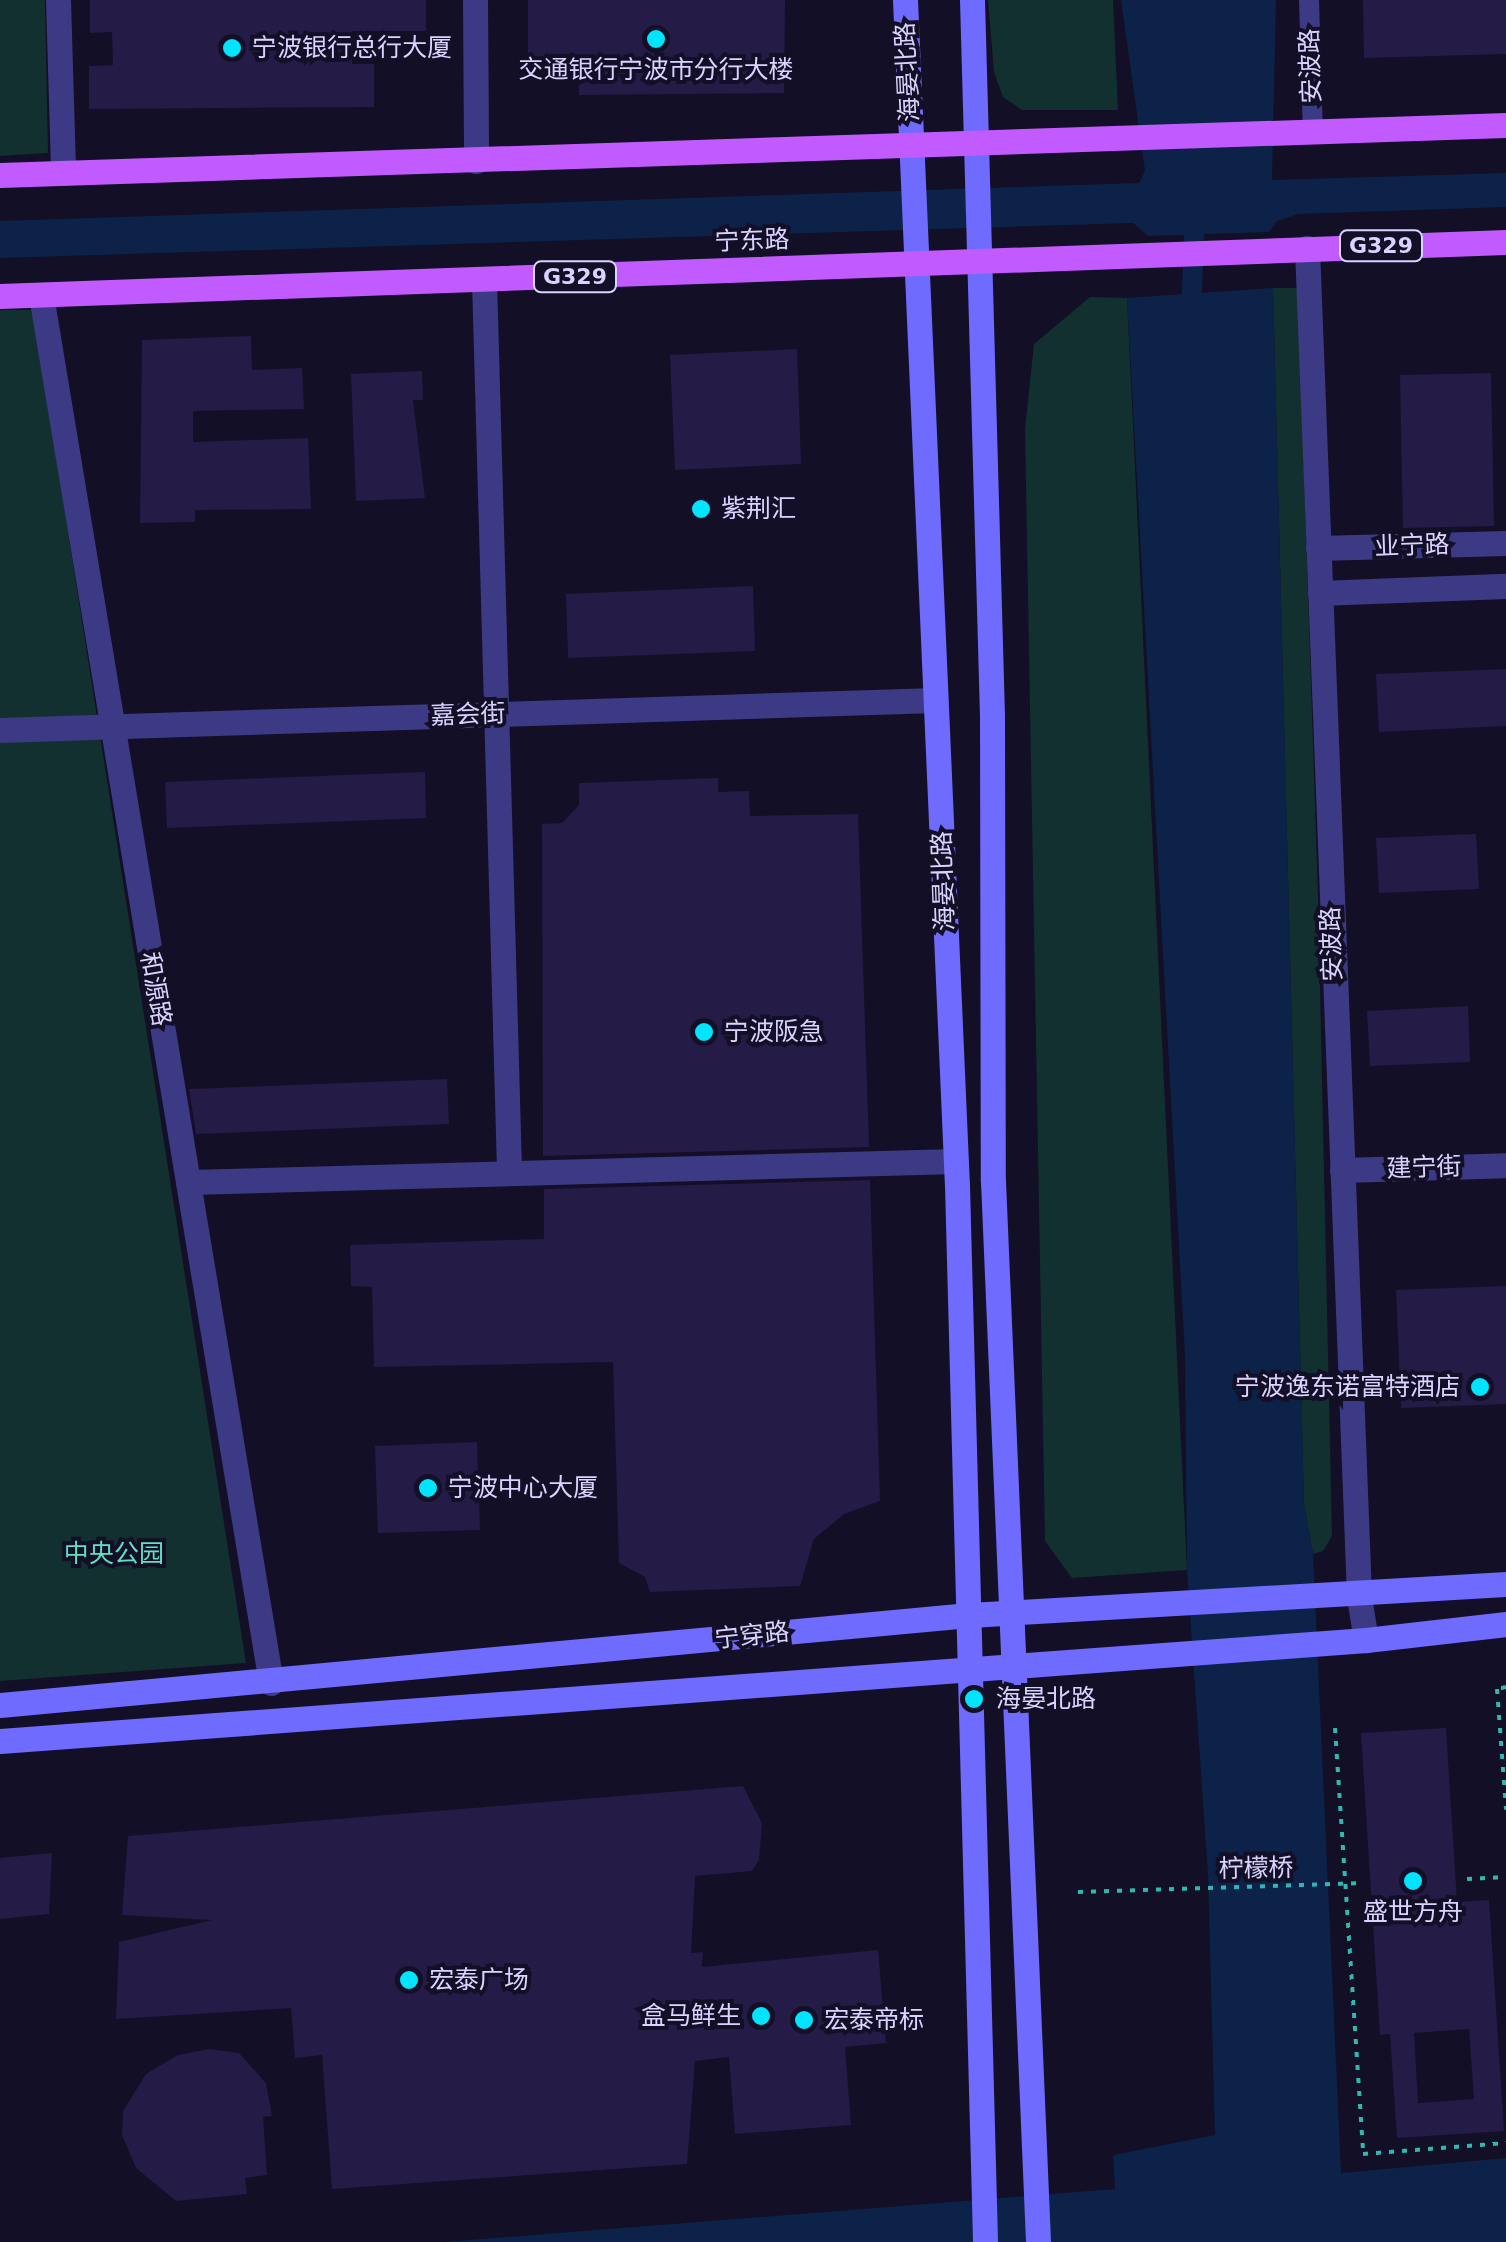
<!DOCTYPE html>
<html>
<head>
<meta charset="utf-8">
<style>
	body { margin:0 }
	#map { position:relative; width:1506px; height:2242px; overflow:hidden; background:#130f26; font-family:"DejaVu Sans","Noto Sans SC",sans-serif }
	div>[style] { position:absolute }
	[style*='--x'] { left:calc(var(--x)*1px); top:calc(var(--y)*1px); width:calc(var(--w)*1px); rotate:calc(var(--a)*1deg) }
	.green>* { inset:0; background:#12302f }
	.water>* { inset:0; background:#0c2248 }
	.canal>* { height:20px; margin:-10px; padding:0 10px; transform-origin:10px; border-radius:10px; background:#0c2248 }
	.building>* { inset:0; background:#241b47 }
	.path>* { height:4px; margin-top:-2px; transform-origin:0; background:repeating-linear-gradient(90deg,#2fb8b0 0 5px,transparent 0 13px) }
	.minor>* { height:20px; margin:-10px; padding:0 10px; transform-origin:10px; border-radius:10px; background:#3d3a85 }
	.tertiary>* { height:25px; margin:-12.5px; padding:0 12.5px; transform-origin:12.5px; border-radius:12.5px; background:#3d3a85 }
	.secondary>* { height:25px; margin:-12.5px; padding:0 12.5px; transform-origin:12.5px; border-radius:12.5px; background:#6f6bff }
	.primary>* { height:25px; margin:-12.5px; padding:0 12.5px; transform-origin:12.5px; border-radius:12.5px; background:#c25bff }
	.dots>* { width:28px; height:28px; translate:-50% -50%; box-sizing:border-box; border:5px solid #130f26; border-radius:50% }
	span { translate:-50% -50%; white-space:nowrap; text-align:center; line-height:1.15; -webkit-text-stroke:8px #130f26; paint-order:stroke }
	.shield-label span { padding:2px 8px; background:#130f26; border:2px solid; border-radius:8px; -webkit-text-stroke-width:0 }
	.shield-label { font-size:22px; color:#d9d4ff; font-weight:700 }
	.poi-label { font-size:25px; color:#d9d4ff }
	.left { translate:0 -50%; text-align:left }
	.right { translate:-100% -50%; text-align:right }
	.street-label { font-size:25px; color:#d9d4ff }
	.park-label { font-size:25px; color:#5fe0c0 }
</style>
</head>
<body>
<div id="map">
	<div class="green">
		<div style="clip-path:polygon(0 0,45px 0,48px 153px,0 156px)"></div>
		<div style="clip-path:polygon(988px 0,1113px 0,1118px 110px,1022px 110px,1003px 97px,994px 72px)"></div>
		<div style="clip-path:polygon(1273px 288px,1298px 288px,1318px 897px,1332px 1536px,1323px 1551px,1313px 1554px,1304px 1504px)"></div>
		<div style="clip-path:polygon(1090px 297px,1127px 298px,1187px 1570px,1072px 1578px,1045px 1541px,1025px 429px,1034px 344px)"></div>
		<div style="clip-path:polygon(0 310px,33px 310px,246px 1663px,0 1681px)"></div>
	</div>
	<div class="water">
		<div style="clip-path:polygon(1121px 0,1276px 0,1272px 180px,1506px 173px,1506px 207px,1298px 214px,1277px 221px,1269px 232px,1148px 236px,1133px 223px,0 258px,0 221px,1139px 183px,1145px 171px)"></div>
		<div style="clip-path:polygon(1273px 288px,1304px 1504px,1313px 1554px,1341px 2173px,1506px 2158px,1506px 2242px,444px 2242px,1115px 2189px,1113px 2155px,1215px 2135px,1208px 1875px,1187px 1570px,1185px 1356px,1127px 298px)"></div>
	</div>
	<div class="canal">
		<div style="--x:1191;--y:318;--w:111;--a:-87.9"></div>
	</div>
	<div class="building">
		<div style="clip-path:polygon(90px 0,426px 0,426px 31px,352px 31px,352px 64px,374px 64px,374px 107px,89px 109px,89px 66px,113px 65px,112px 32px,90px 33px)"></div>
		<div style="clip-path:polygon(528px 0,785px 0,784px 93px,579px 95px,578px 72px,528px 73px)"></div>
		<div style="clip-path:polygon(1363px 0,1506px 0,1506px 54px,1364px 58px)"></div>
		<div style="clip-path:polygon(251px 336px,252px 370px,302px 368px,304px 409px,193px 411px,193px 442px,308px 438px,311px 509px,195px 510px,195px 522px,140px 523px,142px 340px)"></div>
		<div style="clip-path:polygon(797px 349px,801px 464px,675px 470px,670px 355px)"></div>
		<div style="clip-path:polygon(422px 371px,423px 400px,413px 400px,425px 498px,356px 501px,351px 374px)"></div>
		<div style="clip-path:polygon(1491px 373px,1494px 526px,1403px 528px,1400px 375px)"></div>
		<div style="clip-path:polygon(753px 586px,755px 651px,568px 658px,566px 594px)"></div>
		<div style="clip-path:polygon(1506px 669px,1506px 726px,1379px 732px,1376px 674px)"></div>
		<div style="clip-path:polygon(425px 772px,426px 818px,167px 828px,165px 782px)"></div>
		<div style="clip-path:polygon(718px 778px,718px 792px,749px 791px,750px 816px,858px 814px,869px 1147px,543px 1156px,542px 824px,562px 823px,579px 805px,579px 783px)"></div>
		<div style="clip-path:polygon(1476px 834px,1479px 889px,1379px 893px,1376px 838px)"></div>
		<div style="clip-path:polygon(1468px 1006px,1470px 1062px,1370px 1066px,1367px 1011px)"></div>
		<div style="clip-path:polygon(447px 1079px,449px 1124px,196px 1134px,189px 1089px)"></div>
		<div style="clip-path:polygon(870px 1180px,880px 1501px,844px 1514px,814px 1539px,800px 1586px,650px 1592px,645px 1577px,619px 1563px,613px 1362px,374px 1367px,372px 1287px,351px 1286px,350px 1245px,544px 1239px,544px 1189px)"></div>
		<div style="clip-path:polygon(1506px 1286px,1506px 1404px,1401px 1408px,1396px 1290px)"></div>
		<div style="clip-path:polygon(477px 1442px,480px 1530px,378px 1533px,375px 1446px)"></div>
		<div style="clip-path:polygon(evenodd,1446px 1728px,1457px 1902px,1489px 1900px,1504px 2131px,1397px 2138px,1390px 2034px,1380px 2035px,1361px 1733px,1446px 1728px,1469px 2029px,1474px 2099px,1418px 2103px,1414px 2033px,1469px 2029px)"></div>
		<div style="clip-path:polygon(743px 1786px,762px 1823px,759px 1860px,752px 1871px,695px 1876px,691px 1953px,703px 1952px,702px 1967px,878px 1950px,886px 2043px,845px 2047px,851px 2125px,735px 2134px,729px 2057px,695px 2061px,687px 2164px,332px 2189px,322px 2055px,295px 2058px,291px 2008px,116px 2019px,119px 1942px,212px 1920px,122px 1915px,128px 1836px)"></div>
		<div style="clip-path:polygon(52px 1853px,49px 1914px,0 1919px,0 1858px)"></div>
		<div style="clip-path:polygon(209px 2049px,239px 2053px,266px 2083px,272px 2116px,263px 2117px,267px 2175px,245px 2178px,247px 2194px,176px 2201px,136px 2168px,122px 2135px,123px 2111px,146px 2074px,178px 2055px)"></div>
	</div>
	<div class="path">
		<div style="--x:1506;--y:1687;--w:9;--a:167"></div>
		<div style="--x:1497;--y:1689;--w:121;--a:85.7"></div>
		<div style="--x:1335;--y:1728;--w:427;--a:86.2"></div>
		<div style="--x:1363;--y:2154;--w:143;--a:-4.4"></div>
		<div style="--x:1467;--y:1879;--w:39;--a:-3"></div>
		<div style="--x:1078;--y:1892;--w:286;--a:-1.8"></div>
	</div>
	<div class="minor">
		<div style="--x:1309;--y:0;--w:131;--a:88.3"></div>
	</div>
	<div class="tertiary">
		<div style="--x:58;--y:0;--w:173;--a:88.3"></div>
		<div style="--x:475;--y:0;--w:161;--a:89.6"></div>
		<div style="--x:1307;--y:248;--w:1350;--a:87.79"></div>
		<div style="--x:1359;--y:1597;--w:44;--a:80.8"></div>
		<div style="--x:484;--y:280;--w:889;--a:88.39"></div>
		<div style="--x:41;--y:295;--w:1407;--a:80.59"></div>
		<div style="--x:1318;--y:548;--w:188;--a:-1.5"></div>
		<div style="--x:1320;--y:593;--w:186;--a:-2.2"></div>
		<div style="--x:0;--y:730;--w:936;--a:-1.84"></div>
		<div style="--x:1342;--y:1170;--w:164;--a:-1.7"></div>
		<div style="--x:188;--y:1182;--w:768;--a:-1.57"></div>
	</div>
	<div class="secondary">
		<div style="--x:905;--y:0;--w:1186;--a:87.49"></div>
		<div style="--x:957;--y:1185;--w:1057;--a:88.48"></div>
		<div style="--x:972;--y:0;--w:716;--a:88.4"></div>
		<div style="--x:992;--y:716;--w:465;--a:89.9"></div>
		<div style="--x:993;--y:1181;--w:1062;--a:87.57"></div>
		<div style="--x:0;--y:1705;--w:973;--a:-5.31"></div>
		<div style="--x:969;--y:1615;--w:538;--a:-3.3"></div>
		<div style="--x:0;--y:1741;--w:1370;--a:-4.23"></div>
		<div style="--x:1366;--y:1640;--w:141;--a:-6.5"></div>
	</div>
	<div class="primary">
		<div style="--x:0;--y:175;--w:1507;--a:-1.9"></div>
		<div style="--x:0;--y:296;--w:1507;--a:-2.05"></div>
	</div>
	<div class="dots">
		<div style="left:656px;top:39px;background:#00e5ff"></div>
		<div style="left:232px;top:48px;background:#00e5ff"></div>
		<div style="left:701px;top:509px;background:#00e5ff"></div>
		<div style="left:704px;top:1032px;background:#00e5ff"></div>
		<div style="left:1480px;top:1387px;background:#00e5ff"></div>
		<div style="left:428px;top:1488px;background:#00e5ff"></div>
		<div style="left:974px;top:1699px;background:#00e5ff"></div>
		<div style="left:1413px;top:1881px;background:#00e5ff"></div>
		<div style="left:409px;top:1980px;background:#00e5ff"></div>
		<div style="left:761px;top:2016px;background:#00e5ff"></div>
		<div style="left:804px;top:2020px;background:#00e5ff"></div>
	</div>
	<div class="shield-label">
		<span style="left:1381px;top:246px">G329</span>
		<span style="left:575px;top:277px">G329</span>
	</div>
	<div class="poi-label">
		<span class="left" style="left:252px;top:48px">宁波银行总行大厦</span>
		<span style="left:656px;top:70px">交通银行宁波市分行大楼</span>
		<span class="left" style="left:721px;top:509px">紫荆汇</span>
		<span class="left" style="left:724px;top:1032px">宁波阪急</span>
		<span class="right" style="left:1460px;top:1387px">宁波逸东诺富特酒店</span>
		<span class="left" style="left:448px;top:1488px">宁波中心大厦</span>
		<span class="left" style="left:996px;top:1699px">海晏北路</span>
		<span style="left:1413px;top:1912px">盛世方舟</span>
		<span class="left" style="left:429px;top:1980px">宏泰广场</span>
		<span class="right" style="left:741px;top:2016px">盒马鲜生</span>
		<span class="left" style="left:824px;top:2020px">宏泰帝标</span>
	</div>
	<div class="street-label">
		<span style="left:1311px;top:66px;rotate:-92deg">安波路</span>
		<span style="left:908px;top:72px;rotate:-93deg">海晏北路</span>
		<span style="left:752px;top:241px;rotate:-2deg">宁东路</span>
		<span style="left:1412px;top:546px;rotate:-2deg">业宁路</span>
		<span style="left:468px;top:715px;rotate:-2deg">嘉会街</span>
		<span style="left:944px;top:881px;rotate:-92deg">海晏北路</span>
		<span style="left:1332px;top:944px;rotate:-92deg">安波路</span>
		<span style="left:155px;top:989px;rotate:80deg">和源路</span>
		<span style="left:1424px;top:1168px;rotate:-2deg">建宁街</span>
		<span style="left:752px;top:1636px;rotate:-6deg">宁穿路</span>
		<span style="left:1256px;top:1869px;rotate:-1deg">柠檬桥</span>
	</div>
	<div class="park-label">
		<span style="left:114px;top:1554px">中央公园</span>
	</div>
</div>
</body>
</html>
